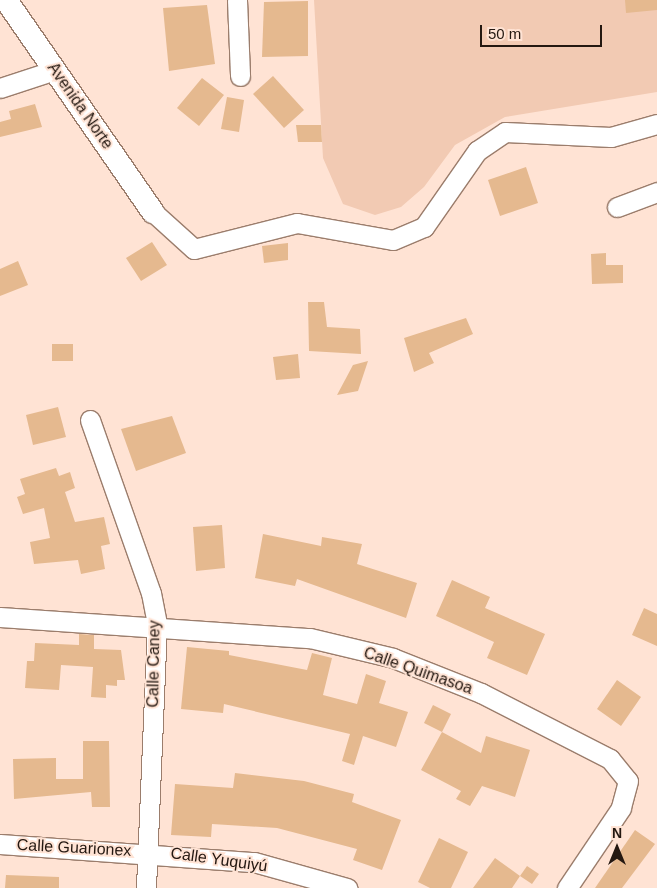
<!DOCTYPE html>
<html>
<head>
<meta charset="utf-8">
<style>
	body { margin:0 }
	#map { position:relative; width:657px; height:888px; overflow:hidden; background:#ffe3d4; font-family:Arial,sans-serif }
	div>[style] { position:absolute }
	[style*='--x'] { left:calc(var(--x)*1px); top:calc(var(--y)*1px); width:calc(var(--w)*1px); rotate:calc(var(--a)*1deg) }
	.green>* { inset:0; background:#f2cab3 }
	.building>* { inset:0; background:#e5b98f }
	.roads { filter:drop-shadow(1px 0 #9b7d6c) drop-shadow(-1px 0 #9b7d6c) drop-shadow(0 1px #9b7d6c) drop-shadow(0 -1px #9b7d6c) }
	.minor>* { height:19px; margin:-9.5px; padding:0 9.5px; transform-origin:9.5px; border-radius:9.5px; background:#fff }
	.tertiary>* { height:22px; margin:-11px; padding:0 11px; transform-origin:11px; border-radius:11px; background:#fff }
	span { translate:-50% -50%; white-space:nowrap; text-align:center; line-height:1.15; -webkit-text-stroke:4px #ffe3d4; paint-order:stroke }
	.street-label { font-size:16px; color:#241811 }
	.north { position:absolute; left:592px; top:823px; width:50px; height:50px; -webkit-text-stroke:4px #ffe3d4; paint-order:stroke; rotate:0deg; font-size:14px; font-weight:700; line-height:20px; text-align:center; color:#241811 }
	.north::after { content:''; display:block; margin:auto; width:18px; height:22px; background:#241811; clip-path:polygon(50% 0,100% 100%,50% 72%,0 100%) }
	.scale { position:absolute; left:480px; top:25px; width:122px; height:22px; box-sizing:border-box; border:2px solid #241811; border-top:0; padding-left:6px; font-size:15px; line-height:18px; white-space:nowrap; color:#241811; -webkit-text-stroke:4px #ffe3d4; paint-order:stroke }
</style>
</head>
<body>
<div id="map">
	<div class="green">
		<div style="clip-path:polygon(314px 0,657px 0,657px 92px,505px 117px,455px 145px,424px 187px,401px 207px,375px 215px,343px 204px,323px 158px)"></div>
	</div>
	<div class="building">
		<div style="clip-path:polygon(625px 0,657px 0,657px 10px,626px 13px)"></div>
		<div style="clip-path:polygon(308px 1px,308px 56px,262px 57px,264px 2px)"></div>
		<div style="clip-path:polygon(207px 5px,215px 64px,169px 71px,163px 8px)"></div>
		<div style="clip-path:polygon(273px 76px,304px 110px,284px 128px,253px 94px)"></div>
		<div style="clip-path:polygon(202px 78px,224px 95px,199px 126px,177px 108px)"></div>
		<div style="clip-path:polygon(227px 97px,244px 100px,239px 132px,221px 129px)"></div>
		<div style="clip-path:polygon(35px 104px,42px 127px,0 137px,0 122px,11px 119px,9px 111px)"></div>
		<div style="clip-path:polygon(296px 125px,321px 125px,322px 142px,298px 142px)"></div>
		<div style="clip-path:polygon(526px 167px,538px 203px,500px 216px,488px 180px)"></div>
		<div style="clip-path:polygon(152px 242px,167px 265px,141px 281px,126px 258px)"></div>
		<div style="clip-path:polygon(288px 243px,288px 260px,264px 263px,262px 246px)"></div>
		<div style="clip-path:polygon(606px 253px,606px 265px,623px 265px,623px 283px,592px 284px,591px 254px)"></div>
		<div style="clip-path:polygon(18px 261px,28px 285px,0 296px,0 269px)"></div>
		<div style="clip-path:polygon(308px 302px,324px 302px,327px 327px,360px 329px,361px 354px,309px 351px)"></div>
		<div style="clip-path:polygon(466px 318px,473px 334px,429px 353px,434px 363px,414px 372px,404px 338px)"></div>
		<div style="clip-path:polygon(52px 344px,73px 344px,73px 361px,52px 361px)"></div>
		<div style="clip-path:polygon(298px 354px,300px 378px,276px 380px,273px 357px)"></div>
		<div style="clip-path:polygon(368px 361px,358px 391px,337px 395px,353px 365px)"></div>
		<div style="clip-path:polygon(58px 407px,66px 437px,33px 445px,26px 415px)"></div>
		<div style="clip-path:polygon(172px 416px,186px 453px,136px 471px,121px 429px)"></div>
		<div style="clip-path:polygon(56px 468px,59px 476px,70px 472px,75px 488px,65px 492px,75px 522px,104px 517px,110px 544px,101px 546px,105px 569px,81px 574px,78px 560px,34px 564px,30px 542px,50px 538px,44px 508px,23px 514px,17px 497px,25px 494px,20px 479px)"></div>
		<div style="clip-path:polygon(222px 525px,225px 568px,196px 571px,193px 527px)"></div>
		<div style="clip-path:polygon(263px 534px,321px 546px,322px 537px,362px 544px,357px 564px,417px 583px,406px 618px,297px 579px,295px 586px,255px 578px)"></div>
		<div style="clip-path:polygon(452px 580px,490px 597px,485px 608px,545px 634px,527px 675px,487px 658px,494px 642px,436px 616px)"></div>
		<div style="clip-path:polygon(644px 608px,657px 614px,657px 646px,632px 635px)"></div>
		<div style="clip-path:polygon(79px 634px,94px 635px,94px 649px,121px 650px,125px 680px,117px 680px,117px 686px,106px 685px,106px 698px,91px 697px,93px 667px,61px 665px,59px 690px,25px 688px,27px 661px,34px 661px,35px 643px,79px 645px)"></div>
		<div style="clip-path:polygon(187px 647px,229px 651px,229px 655px,307px 670px,312px 653px,332px 658px,323px 695px,357px 704px,366px 674px,386px 681px,379px 703px,408px 712px,396px 747px,363px 736px,354px 765px,342px 761px,350px 734px,224px 704px,223px 713px,181px 709px)"></div>
		<div style="clip-path:polygon(617px 680px,641px 697px,621px 726px,597px 709px)"></div>
		<div style="clip-path:polygon(433px 705px,451px 714px,442px 732px,424px 723px)"></div>
		<div style="clip-path:polygon(442px 732px,481px 753px,486px 736px,530px 750px,515px 797px,482px 786px,470px 806px,456px 799px,461px 791px,421px 770px)"></div>
		<div style="clip-path:polygon(83px 741px,109px 741px,110px 807px,92px 807px,91px 792px,14px 799px,13px 759px,56px 758px,56px 779px,83px 779px)"></div>
		<div style="clip-path:polygon(235px 773px,304px 781px,354px 794px,352px 802px,401px 820px,382px 870px,353px 860px,357px 849px,277px 828px,212px 824px,211px 837px,171px 835px,175px 784px,233px 788px)"></div>
		<div style="clip-path:polygon(635px 830px,655px 844px,622px 888px,595px 888px)"></div>
		<div style="clip-path:polygon(439px 838px,468px 852px,451px 888px,430px 888px,418px 882px)"></div>
		<div style="clip-path:polygon(495px 858px,520px 876px,512px 888px,473px 888px)"></div>
		<div style="clip-path:polygon(527px 866px,539px 874px,532px 884px,520px 876px)"></div>
		<div style="clip-path:polygon(6px 875px,59px 877px,59px 888px,5px 888px)"></div>
	</div>
	<div class="roads">
		<div class="minor">
			<div style="--x:237;--y:0;--w:76;--a:87.7"></div>
			<div style="--x:0;--y:88;--w:58;--a:-18.1"></div>
			<div style="--x:617;--y:207;--w:43;--a:-20.6"></div>
			<div style="--x:153;--y:212;--w:55;--a:42.1"></div>
			<div style="--x:194;--y:249;--w:106;--a:-14.2"></div>
			<div style="--x:297;--y:223;--w:97;--a:10"></div>
			<div style="--x:393;--y:240;--w:34;--a:-23"></div>
			<div style="--x:424;--y:227;--w:93;--a:-55.1"></div>
			<div style="--x:477;--y:151;--w:34;--a:-34"></div>
			<div style="--x:505;--y:132;--w:106;--a:2.7"></div>
			<div style="--x:611;--y:137;--w:48;--a:-15.8"></div>
			<div style="--x:90;--y:420;--w:183;--a:70.6"></div>
			<div style="--x:151;--y:593;--w:33;--a:79"></div>
			<div style="--x:157;--y:625;--w:263;--a:92.4"></div>
			<div style="--x:0;--y:617;--w:311;--a:3.9"></div>
			<div style="--x:310;--y:638;--w:85;--a:13.5"></div>
			<div style="--x:393;--y:658;--w:95;--a:21.7"></div>
			<div style="--x:481;--y:693;--w:145;--a:27.1"></div>
			<div style="--x:610;--y:759;--w:28;--a:51"></div>
			<div style="--x:628;--y:781;--w:28;--a:105"></div>
			<div style="--x:621;--y:808;--w:97;--a:124"></div>
			<div style="--x:0;--y:844;--w:255;--a:4.1"></div>
			<div style="--x:254;--y:862;--w:97;--a:15.6"></div>
		</div>
		<div class="tertiary">
			<div style="--x:6;--y:0;--w:258;--a:55.3"></div>
		</div>
	</div>
	<div class="street-label">
		<span style="left:80px;top:106px;rotate:55deg">Avenida Norte</span>
		<span style="left:154px;top:664px;rotate:-89deg">Calle Caney</span>
		<span style="left:418px;top:671px;rotate:19deg">Calle Quimasoa</span>
		<span style="left:74px;top:848px;rotate:3deg">Calle Guarionex</span>
		<span style="left:219px;top:860px;rotate:8deg">Calle Yuquiyú</span>
	</div>
	<div class="north">N</div>
	<div class="scale">50 m</div>
</div>
</body>
</html>
